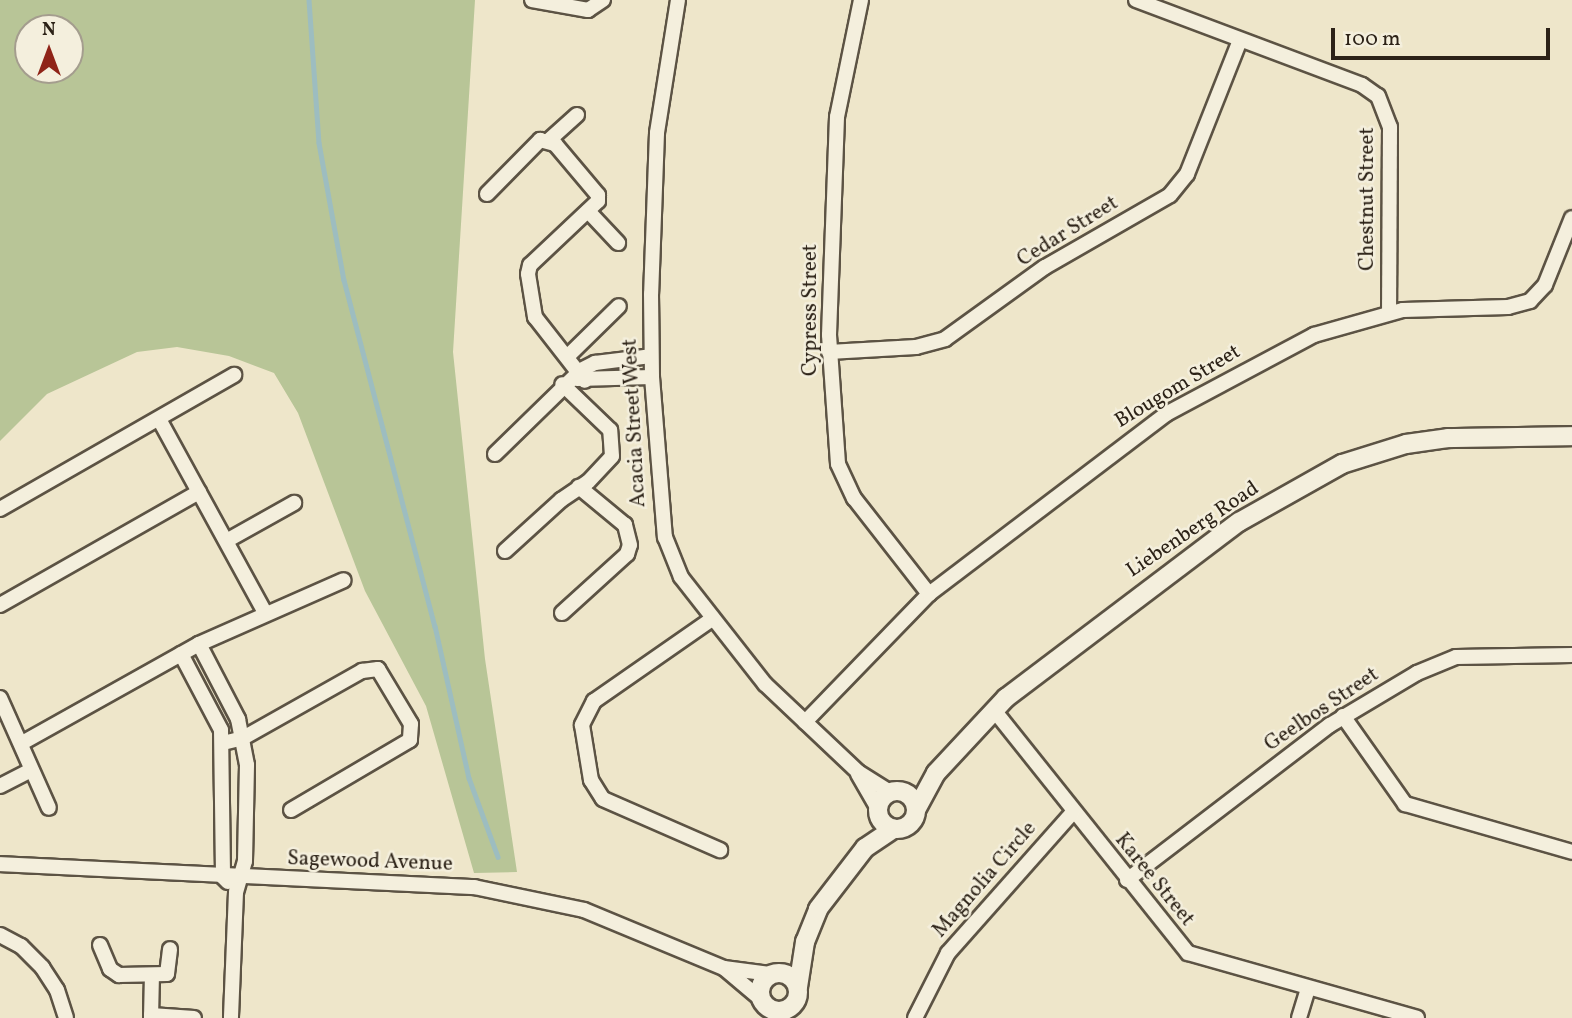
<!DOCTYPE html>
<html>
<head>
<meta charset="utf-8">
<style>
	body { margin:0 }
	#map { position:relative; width:1572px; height:1018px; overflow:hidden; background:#eee6ca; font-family:Vollkorn,serif }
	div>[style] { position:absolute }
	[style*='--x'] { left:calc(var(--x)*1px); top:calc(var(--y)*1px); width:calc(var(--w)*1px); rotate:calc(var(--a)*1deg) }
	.green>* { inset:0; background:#b8c597 }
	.stream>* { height:4.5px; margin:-2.25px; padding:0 2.25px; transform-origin:2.25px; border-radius:2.25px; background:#9dbdc0 }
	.roads { filter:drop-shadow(2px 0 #5c5344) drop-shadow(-2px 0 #5c5344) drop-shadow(0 2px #5c5344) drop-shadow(0 -2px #5c5344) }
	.minor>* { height:14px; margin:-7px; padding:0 7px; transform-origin:7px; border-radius:7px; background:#f4efdd }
	.tertiary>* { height:18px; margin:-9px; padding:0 9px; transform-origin:9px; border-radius:9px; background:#f4efdd }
	.tertiary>.ring { margin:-9px; padding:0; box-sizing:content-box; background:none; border:18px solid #f4efdd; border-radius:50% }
	span { translate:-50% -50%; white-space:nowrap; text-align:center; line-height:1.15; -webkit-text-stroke:5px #f4efdd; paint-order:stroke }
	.street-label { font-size:21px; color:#2c2217 }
	.north { position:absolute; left:14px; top:14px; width:70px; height:70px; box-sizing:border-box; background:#f4efdd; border:2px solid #a49d8e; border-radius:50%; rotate:0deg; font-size:19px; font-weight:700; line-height:28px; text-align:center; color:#2c2217 }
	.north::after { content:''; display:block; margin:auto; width:24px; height:32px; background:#8f2418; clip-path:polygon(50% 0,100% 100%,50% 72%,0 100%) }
	.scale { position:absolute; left:1331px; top:28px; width:219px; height:32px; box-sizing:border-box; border:4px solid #2c2217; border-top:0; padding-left:9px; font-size:21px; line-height:24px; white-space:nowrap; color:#2c2217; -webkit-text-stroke:5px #f4efdd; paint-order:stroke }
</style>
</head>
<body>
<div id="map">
	<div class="green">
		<div style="clip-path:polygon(evenodd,0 0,475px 0,453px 352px,485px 659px,517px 872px,474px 873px,426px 706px,365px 591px,298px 413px,274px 373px,229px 356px,177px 347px,137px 352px,47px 394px,0 441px,0 0,28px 28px,70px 28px,70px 70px,28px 70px,28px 28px)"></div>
	</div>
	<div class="stream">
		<div style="--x:309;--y:0;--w:143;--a:86"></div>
		<div style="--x:319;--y:143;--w:139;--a:79.7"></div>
		<div style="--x:344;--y:280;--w:358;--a:75.3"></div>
		<div style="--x:435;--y:626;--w:156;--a:77.4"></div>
		<div style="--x:469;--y:778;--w:84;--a:69.8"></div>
	</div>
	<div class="roads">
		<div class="minor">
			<div style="--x:532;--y:0;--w:57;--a:10.1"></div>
			<div style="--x:588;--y:10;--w:18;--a:-34"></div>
			<div style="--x:678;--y:0;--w:135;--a:99"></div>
			<div style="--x:657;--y:133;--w:161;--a:92.1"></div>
			<div style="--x:651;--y:294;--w:83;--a:89.3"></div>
			<div style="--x:652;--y:377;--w:161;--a:85.4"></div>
			<div style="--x:665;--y:537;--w:43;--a:68.2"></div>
			<div style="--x:681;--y:577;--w:136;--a:51.9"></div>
			<div style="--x:765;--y:684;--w:128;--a:43.4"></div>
			<div style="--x:858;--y:772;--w:38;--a:32"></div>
			<div style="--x:861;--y:0;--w:119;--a:101.6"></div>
			<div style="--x:837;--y:117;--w:218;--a:92.1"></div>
			<div style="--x:829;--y:335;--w:129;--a:86"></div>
			<div style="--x:838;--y:464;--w:38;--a:65"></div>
			<div style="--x:854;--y:498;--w:122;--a:52"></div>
			<div style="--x:1136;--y:0;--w:241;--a:20.6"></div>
			<div style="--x:1362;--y:85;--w:19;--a:35"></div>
			<div style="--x:1378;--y:96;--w:33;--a:69"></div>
			<div style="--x:1390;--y:127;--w:186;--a:90.3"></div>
			<div style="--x:548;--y:141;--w:39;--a:-42"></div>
			<div style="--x:487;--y:194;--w:76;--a:-45.5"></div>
			<div style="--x:540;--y:140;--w:16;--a:15"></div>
			<div style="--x:555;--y:144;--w:67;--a:49.9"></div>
			<div style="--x:598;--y:195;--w:6;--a:90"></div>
			<div style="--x:598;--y:201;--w:93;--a:136.7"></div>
			<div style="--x:530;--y:265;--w:9;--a:103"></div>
			<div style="--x:528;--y:274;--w:44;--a:80.8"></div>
			<div style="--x:535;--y:317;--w:81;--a:52"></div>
			<div style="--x:588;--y:211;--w:44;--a:46.8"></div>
			<div style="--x:829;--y:352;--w:87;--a:-3.3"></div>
			<div style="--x:916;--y:347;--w:30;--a:-15"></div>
			<div style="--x:945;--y:339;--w:123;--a:-35.8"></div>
			<div style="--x:1045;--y:267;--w:144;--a:-29.9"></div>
			<div style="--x:1170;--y:195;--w:27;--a:-51"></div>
			<div style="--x:1187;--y:174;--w:144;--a:-68.4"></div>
			<div style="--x:568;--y:356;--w:71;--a:-44.4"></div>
			<div style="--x:577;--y:379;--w:75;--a:-1.5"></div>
			<div style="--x:159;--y:419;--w:221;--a:61.3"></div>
			<div style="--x:495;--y:454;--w:120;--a:-44.3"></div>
			<div style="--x:581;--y:370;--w:16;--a:-27"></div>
			<div style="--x:595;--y:363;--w:56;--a:-7.1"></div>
			<div style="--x:0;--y:509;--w:270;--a:-29.8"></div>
			<div style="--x:228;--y:540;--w:76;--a:-29.3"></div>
			<div style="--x:505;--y:551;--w:76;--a:-42.3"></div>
			<div style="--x:561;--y:500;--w:32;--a:-34"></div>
			<div style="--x:588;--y:482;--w:35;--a:-47"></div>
			<div style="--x:612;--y:456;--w:26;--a:-94"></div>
			<div style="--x:610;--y:430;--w:66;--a:-136.2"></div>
			<div style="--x:0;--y:605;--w:229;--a:-29.6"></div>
			<div style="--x:562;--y:613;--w:88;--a:-42.2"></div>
			<div style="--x:627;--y:554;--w:9;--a:-72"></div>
			<div style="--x:630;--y:545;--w:21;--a:-104"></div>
			<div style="--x:625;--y:525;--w:60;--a:-140.4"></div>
			<div style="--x:712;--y:619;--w:144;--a:145.2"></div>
			<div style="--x:594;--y:701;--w:27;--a:117"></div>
			<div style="--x:582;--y:725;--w:56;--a:80.7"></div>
			<div style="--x:591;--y:780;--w:22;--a:58"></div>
			<div style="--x:603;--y:799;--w:128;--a:23.6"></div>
			<div style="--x:199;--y:644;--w:85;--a:62.5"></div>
			<div style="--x:238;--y:719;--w:47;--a:78.9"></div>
			<div style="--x:247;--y:765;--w:96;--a:91.2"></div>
			<div style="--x:245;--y:861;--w:32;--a:106"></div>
			<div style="--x:236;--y:892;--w:126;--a:92.3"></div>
			<div style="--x:181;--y:654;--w:86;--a:62.2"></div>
			<div style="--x:221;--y:730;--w:147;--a:89.2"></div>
			<div style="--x:223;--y:877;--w:7;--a:45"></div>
			<div style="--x:0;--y:698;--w:120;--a:66"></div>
			<div style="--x:994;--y:710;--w:311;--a:51.4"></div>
			<div style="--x:1188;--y:953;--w:238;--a:15.8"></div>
			<div style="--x:1343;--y:716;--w:108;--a:54.8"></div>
			<div style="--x:1405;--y:804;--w:174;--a:16"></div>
			<div style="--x:805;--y:722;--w:178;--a:-45.9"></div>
			<div style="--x:929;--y:594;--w:298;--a:-37.2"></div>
			<div style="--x:1166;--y:414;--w:168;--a:-28.1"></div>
			<div style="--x:1314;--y:335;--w:92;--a:-15.7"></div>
			<div style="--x:1403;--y:310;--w:105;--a:-1.6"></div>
			<div style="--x:1508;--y:307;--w:23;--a:-15"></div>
			<div style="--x:1530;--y:301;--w:22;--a:-47"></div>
			<div style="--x:1545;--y:285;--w:72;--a:-68.1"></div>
			<div style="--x:22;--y:743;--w:203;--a:-29.2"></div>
			<div style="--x:199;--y:644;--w:158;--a:-23.8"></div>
			<div style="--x:223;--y:743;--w:21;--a:-14"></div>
			<div style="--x:243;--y:738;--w:137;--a:-29.4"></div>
			<div style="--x:362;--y:671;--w:16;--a:-7"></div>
			<div style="--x:378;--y:669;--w:64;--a:59"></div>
			<div style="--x:411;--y:724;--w:16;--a:94"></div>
			<div style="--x:410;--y:740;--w:138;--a:149.5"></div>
			<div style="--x:858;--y:774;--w:38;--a:60"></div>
			<div style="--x:0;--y:786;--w:35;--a:-27"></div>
			<div style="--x:0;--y:864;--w:475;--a:2.8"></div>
			<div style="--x:474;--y:887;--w:112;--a:11.8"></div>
			<div style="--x:584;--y:910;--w:152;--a:22.5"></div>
			<div style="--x:724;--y:968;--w:46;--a:7.4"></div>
			<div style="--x:1127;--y:880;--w:255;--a:-37.4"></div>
			<div style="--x:1330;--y:725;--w:101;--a:-30.9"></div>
			<div style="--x:1417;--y:673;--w:42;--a:-22.3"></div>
			<div style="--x:1456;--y:657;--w:116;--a:-1"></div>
			<div style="--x:0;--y:935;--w:24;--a:28"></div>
			<div style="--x:21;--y:946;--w:30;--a:45"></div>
			<div style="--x:42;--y:967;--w:27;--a:57"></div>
			<div style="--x:57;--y:990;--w:29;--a:72"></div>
			<div style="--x:100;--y:945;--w:26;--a:67"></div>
			<div style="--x:110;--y:969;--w:11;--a:34"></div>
			<div style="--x:119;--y:975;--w:48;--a:-1.2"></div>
			<div style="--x:167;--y:974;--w:25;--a:-83"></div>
			<div style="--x:725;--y:969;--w:48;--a:40"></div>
			<div style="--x:151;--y:1015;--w:43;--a:4"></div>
			<div style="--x:151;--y:1018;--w:43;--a:-88.7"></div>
			<div style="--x:915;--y:1018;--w:73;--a:-63.1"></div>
			<div style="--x:948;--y:953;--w:188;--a:-48.4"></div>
			<div style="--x:1299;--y:1018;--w:30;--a:-73"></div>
		</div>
		<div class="tertiary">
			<div class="ring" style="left:878px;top:791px;width:20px;height:20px"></div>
			<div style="--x:916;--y:810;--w:42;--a:-61.6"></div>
			<div style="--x:936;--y:773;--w:103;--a:-47"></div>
			<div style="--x:1006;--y:698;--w:292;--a:-37.1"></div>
			<div style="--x:1239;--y:522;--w:118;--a:-29.4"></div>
			<div style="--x:1342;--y:464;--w:67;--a:-17.4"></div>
			<div style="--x:1406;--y:444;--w:42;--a:-8.1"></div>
			<div style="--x:1448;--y:438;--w:124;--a:-0.9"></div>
			<div class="ring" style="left:760px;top:973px;width:20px;height:20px"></div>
			<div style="--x:798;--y:987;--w:46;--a:-81.2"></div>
			<div style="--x:805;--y:942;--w:35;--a:-68"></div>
			<div style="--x:818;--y:909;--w:77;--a:-52.4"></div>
			<div style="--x:865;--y:848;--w:34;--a:-34"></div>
		</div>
	</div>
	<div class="street-label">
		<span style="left:1368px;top:199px;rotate:-90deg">Chestnut Street</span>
		<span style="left:1068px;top:232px;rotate:-32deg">Cedar Street</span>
		<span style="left:811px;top:310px;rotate:-90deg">Cypress Street</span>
		<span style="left:1178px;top:387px;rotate:-31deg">Blougom Street</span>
		<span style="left:635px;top:423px;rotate:-93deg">Acacia Street West</span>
		<span style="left:1193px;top:530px;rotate:-34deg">Liebenberg Road</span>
		<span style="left:1322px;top:710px;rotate:-34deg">Geelbos Street</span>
		<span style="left:370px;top:862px;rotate:2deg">Sagewood Avenue</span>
		<span style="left:985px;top:880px;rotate:-49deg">Magnolia Circle</span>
		<span style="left:1154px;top:880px;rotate:51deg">Karee Street</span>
	</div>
	<div class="north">N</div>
	<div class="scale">100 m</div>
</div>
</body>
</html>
